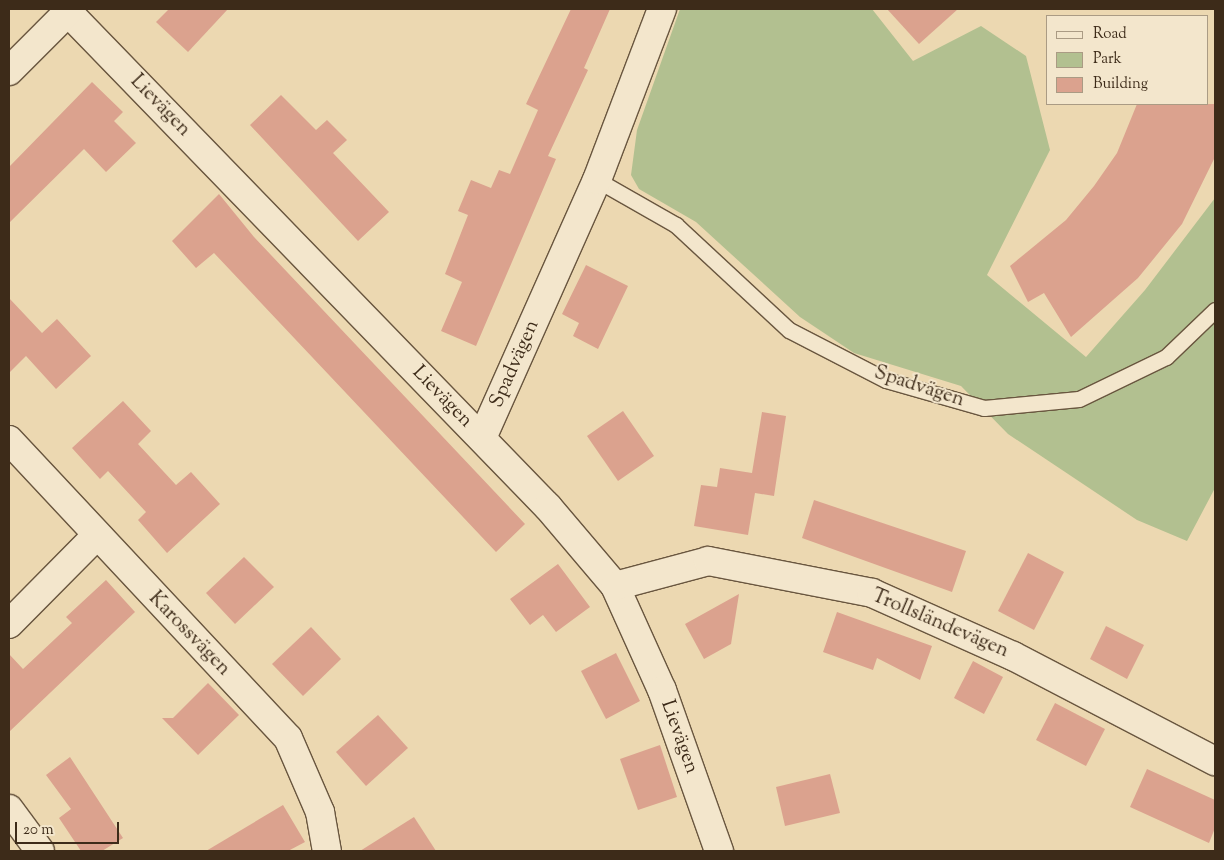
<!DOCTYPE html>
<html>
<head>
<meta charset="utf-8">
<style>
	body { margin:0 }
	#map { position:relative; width:1224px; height:860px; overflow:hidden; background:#ecd8b1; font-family:"Sorts Mill Goudy",serif }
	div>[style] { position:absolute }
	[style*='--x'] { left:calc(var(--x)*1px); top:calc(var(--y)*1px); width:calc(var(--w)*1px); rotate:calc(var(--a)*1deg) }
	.green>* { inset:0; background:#b2c090 }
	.building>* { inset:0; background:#dba28e }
	.roads { filter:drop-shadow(1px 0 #69563f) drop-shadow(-1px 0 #69563f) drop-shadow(0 1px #69563f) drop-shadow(0 -1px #69563f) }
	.service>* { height:15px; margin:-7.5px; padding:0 7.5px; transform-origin:7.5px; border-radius:7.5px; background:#f3e6cc }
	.minor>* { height:28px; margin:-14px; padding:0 14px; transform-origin:14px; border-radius:14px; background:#f3e6cc }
	.tertiary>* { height:28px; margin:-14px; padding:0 14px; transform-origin:14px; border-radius:14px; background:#f3e6cc }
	span { translate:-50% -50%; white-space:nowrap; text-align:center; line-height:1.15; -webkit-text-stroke:4px #f3e6cc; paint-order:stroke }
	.street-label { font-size:20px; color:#3d2b19 }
	.frame { position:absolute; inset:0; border:10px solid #3d2b19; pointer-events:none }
	.legend { position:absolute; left:1046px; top:15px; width:162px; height:90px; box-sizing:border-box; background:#f3e6cc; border:1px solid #aa9b84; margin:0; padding:6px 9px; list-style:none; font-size:15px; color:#3d2b19 }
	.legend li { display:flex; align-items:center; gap:10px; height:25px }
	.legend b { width:25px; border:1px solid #aa9b84 }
	.scale { position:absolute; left:15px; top:822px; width:104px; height:22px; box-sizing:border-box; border:2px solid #3d2b19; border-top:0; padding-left:6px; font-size:15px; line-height:18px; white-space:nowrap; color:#3d2b19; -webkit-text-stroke:4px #f3e6cc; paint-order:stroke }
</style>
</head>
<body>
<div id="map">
	<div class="green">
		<div style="clip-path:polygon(680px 9px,872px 9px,913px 61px,981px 26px,1026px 56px,1050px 150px,987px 275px,1086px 357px,1145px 290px,1215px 198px,1215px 488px,1187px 541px,1137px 520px,1008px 434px,961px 386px,854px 353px,800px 317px,696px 222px,639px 189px,631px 175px,637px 130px)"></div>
	</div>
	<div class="building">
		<div style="clip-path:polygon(169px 9px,228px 9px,188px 52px,156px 22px)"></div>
		<div style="clip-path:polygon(571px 9px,610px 9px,584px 68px,588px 70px,548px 156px,556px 159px,476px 346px,441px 331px,462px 282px,445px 274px,468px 215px,458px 211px,471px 180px,491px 188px,499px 170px,510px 174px,538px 110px,526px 104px)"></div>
		<div style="clip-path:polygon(887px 9px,958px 9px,919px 44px)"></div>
		<div style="clip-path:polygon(92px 82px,123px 112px,114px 121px,136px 143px,106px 172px,84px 149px,9px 223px,9px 167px)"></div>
		<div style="clip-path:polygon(281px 95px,316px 130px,327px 120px,347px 140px,333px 153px,389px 212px,358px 241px,250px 125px)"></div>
		<div style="clip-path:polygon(1137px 104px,1215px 104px,1215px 157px,1182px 224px,1138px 278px,1071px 337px,1044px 293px,1028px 302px,1010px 266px,1066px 220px,1094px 186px,1117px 153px)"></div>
		<div style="clip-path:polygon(219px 194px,254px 237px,525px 524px,496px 552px,214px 253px,196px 268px,172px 241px)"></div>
		<div style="clip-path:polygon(586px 265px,628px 286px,598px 349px,573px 336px,579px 323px,562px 314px)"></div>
		<div style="clip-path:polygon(9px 298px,42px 333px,57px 319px,91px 356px,56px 389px,26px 356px,9px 373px)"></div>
		<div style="clip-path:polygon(123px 401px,151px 431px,138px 444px,176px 485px,191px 472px,220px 504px,167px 553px,138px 520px,146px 512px,108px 471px,100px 479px,72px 448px)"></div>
		<div style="clip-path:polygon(623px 411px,654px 456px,618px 481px,587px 436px)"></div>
		<div style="clip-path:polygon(762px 412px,786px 416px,774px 496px,755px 493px,748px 535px,694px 526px,701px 485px,717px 487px,720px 468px,752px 473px)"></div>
		<div style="clip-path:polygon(814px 500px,966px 551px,952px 592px,802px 538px)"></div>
		<div style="clip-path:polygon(1028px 553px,1064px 572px,1034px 630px,998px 611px)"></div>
		<div style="clip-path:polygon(244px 557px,274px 587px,235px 624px,206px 593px)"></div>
		<div style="clip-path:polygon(558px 564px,590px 607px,556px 632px,543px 615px,530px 625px,510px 599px)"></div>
		<div style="clip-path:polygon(106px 580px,135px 612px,9px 732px,9px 654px,23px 669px,72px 623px,66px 617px)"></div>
		<div style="clip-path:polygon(739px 594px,731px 644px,704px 659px,685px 624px)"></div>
		<div style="clip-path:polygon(837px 612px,932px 646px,920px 680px,877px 658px,873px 670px,823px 652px)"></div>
		<div style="clip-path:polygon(1106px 626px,1144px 645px,1127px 679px,1090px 659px)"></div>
		<div style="clip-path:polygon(311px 627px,341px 659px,303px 696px,272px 664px)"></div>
		<div style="clip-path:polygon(616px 653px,640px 701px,606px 719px,581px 671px)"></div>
		<div style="clip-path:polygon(973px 661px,1003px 677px,984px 714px,954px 698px)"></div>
		<div style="clip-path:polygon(208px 683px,239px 715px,198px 755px,162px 718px,173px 718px)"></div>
		<div style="clip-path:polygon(1055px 703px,1105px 729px,1086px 766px,1036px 740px)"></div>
		<div style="clip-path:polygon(378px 715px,408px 748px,366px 786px,336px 752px)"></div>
		<div style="clip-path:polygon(660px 745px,677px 797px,638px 810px,620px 759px)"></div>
		<div style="clip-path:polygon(70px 757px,123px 838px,102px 851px,81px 851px,59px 818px,71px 809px,46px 775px)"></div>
		<div style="clip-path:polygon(1147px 769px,1215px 800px,1215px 828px,1209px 843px,1130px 807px)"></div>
		<div style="clip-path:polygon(830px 774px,840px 813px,785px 826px,776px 787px)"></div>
		<div style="clip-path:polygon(283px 805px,305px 842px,288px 851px,206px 851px)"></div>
		<div style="clip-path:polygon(414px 817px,436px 851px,360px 851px)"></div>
	</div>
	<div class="roads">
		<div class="service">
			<div style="--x:597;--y:180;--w:91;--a:29.7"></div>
			<div style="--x:676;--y:225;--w:154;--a:42.9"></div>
			<div style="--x:789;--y:330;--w:109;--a:27.3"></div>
			<div style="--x:886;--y:380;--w:102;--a:15.9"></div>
			<div style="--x:984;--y:408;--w:95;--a:-5.4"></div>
			<div style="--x:1079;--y:399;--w:97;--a:-25.8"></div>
			<div style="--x:1166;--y:357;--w:68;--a:-43.8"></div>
		</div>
		<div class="minor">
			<div style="--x:65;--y:9;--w:694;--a:45.88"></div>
			<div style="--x:548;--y:507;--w:104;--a:49.7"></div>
			<div style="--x:615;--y:586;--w:114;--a:65.7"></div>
			<div style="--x:662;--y:690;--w:171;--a:70.5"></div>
			<div style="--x:482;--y:438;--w:282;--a:-66"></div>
			<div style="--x:597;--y:180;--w:183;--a:-69.2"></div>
			<div style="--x:9;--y:440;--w:408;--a:46.9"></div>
			<div style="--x:288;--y:738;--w:81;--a:66.6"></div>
			<div style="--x:320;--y:812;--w:40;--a:80"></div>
			<div style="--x:615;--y:586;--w:96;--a:-15"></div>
			<div style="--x:708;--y:561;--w:167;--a:11"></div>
			<div style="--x:872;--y:593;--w:154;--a:24.1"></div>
			<div style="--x:1013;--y:656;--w:228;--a:27.5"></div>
			<div style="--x:9;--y:624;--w:124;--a:-45.3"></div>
			<div style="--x:9;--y:809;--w:52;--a:53.6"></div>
		</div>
		<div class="tertiary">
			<div style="--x:9;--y:71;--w:88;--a:-45"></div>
		</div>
	</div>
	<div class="street-label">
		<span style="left:160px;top:106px;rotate:46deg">Lievägen</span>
		<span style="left:515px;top:364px;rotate:-66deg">Spadvägen</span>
		<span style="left:919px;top:387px;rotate:18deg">Spadvägen</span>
		<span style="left:442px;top:397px;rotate:46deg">Lievägen</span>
		<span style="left:940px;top:624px;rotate:23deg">Trollsländevägen</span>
		<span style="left:189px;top:634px;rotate:46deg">Karossvägen</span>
		<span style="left:679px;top:737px;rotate:70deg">Lievägen</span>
	</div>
	<div class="frame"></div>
	<ul class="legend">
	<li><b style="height:6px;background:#f3e6cc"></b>Road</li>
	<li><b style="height:14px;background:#b2c090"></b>Park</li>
	<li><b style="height:14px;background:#dba28e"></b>Building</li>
	</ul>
	<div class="scale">20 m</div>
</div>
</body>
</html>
